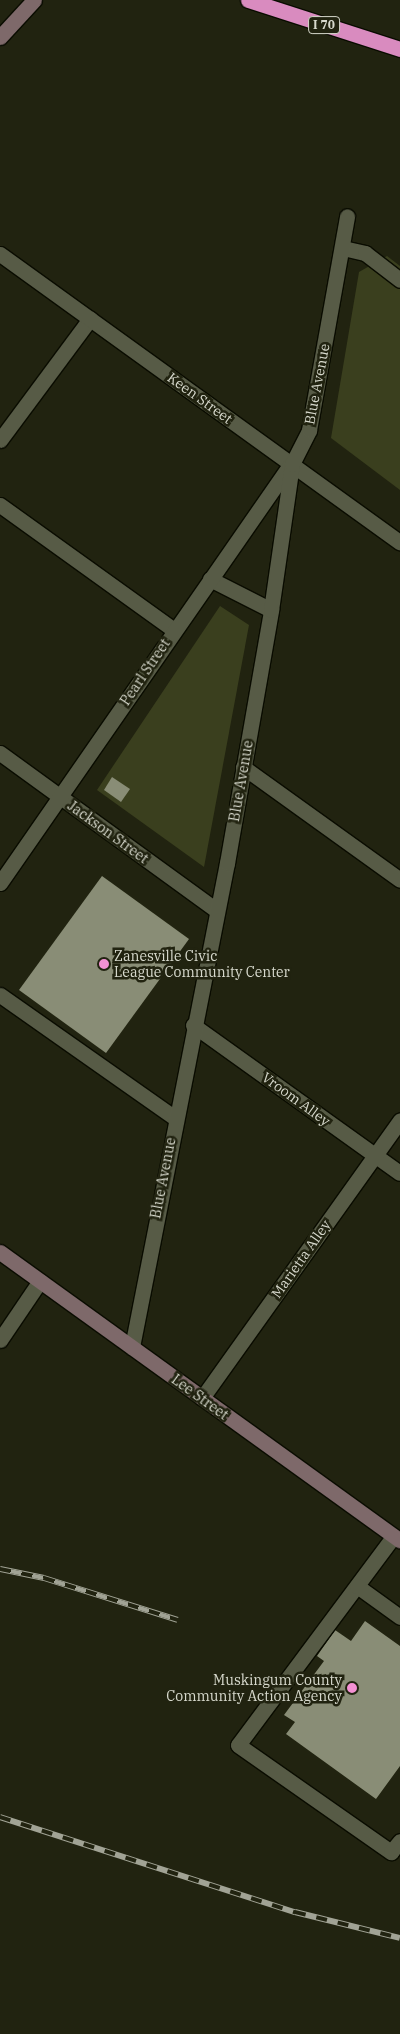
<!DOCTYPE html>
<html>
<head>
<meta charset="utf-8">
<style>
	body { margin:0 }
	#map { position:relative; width:400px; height:2034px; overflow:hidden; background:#212310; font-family:"IBM Plex Serif",serif }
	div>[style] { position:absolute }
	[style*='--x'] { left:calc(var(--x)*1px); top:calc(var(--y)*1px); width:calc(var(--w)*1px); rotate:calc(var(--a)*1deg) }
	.green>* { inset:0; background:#3a3f1e }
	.building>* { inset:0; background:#898d76 }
	.roads { filter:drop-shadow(1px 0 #0a0c00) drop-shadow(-1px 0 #0a0c00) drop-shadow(0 1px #0a0c00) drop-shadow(0 -1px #0a0c00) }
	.lane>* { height:15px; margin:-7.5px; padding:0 7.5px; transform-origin:7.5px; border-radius:7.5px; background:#575b46 }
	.street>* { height:15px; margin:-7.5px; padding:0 7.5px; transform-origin:7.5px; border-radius:7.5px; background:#575b46 }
	.secondary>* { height:15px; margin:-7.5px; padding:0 7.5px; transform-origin:7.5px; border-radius:7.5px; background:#7e696a }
	.highway>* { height:15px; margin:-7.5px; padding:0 7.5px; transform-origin:7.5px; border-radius:7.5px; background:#d98bbf }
	.rail>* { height:5.5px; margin-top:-2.75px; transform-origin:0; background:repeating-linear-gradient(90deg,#212310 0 11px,#a1a395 0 22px); box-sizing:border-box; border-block:1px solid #a1a395 }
	.dots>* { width:14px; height:14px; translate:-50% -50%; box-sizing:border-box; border:2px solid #212310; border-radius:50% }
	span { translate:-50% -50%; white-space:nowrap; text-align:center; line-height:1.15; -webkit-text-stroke:5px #212310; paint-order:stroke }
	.shield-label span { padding:1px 4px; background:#212310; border:1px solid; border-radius:4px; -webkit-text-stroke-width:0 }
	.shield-label { font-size:12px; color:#d7d9cd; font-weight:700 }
	.street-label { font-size:14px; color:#d7d9cd }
	.poi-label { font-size:14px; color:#d7d9cd }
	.left { translate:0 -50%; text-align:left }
	.right { translate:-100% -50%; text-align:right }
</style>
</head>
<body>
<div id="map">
	<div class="green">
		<div style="clip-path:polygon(387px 256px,400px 266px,400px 490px,331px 438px,359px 272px)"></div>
		<div style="clip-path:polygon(220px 606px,249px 625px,204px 867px,97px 790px)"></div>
	</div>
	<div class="building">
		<div style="clip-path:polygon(112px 777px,130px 789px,121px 802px,104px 790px)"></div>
		<div style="clip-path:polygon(102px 876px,189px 939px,106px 1053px,19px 990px)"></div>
		<div style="clip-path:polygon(365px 1621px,400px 1646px,400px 1766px,376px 1799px,286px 1734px,295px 1722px,284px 1715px,324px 1661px,317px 1656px,335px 1630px,351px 1641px)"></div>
	</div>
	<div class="roads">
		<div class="lane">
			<div style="--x:343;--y:248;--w:23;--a:13"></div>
			<div style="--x:365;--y:253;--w:44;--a:37.6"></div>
			<div style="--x:0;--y:440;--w:151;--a:-53.4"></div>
			<div style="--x:0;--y:505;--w:214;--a:35.7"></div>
			<div style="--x:210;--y:579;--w:68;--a:26.9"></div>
			<div style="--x:0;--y:995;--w:214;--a:35.1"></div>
			<div style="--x:193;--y:1025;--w:254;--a:35.6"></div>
			<div style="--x:0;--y:1340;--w:71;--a:-55.9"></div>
			<div style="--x:202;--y:1398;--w:341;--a:-54.5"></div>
			<div style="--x:393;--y:1537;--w:259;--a:126.7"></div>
			<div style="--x:238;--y:1745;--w:187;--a:35"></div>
			<div style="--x:391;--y:1852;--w:14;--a:-51"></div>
			<div style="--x:357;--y:1586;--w:53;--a:35.8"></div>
		</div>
		<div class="street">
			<div style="--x:0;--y:254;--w:493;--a:35.8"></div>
			<div style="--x:0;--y:753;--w:267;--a:36"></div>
			<div style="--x:243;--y:767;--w:193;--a:35.7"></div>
			<div style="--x:0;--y:883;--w:509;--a:-55.25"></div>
			<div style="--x:132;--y:1347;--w:493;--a:-78.9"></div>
			<div style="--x:227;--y:863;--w:257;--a:-80.1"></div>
			<div style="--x:271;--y:610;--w:148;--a:-81.8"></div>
			<div style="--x:292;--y:464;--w:38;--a:-63"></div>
			<div style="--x:309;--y:430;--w:217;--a:-79.9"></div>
		</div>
		<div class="secondary">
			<div style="--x:0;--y:37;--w:50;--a:-47.4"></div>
			<div style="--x:0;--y:1252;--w:493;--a:35.8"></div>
		</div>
		<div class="highway">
			<div style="--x:248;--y:0;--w:160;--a:17.9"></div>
		</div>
	</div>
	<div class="rail">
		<div style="--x:0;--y:1569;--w:45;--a:11.6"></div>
		<div style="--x:44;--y:1578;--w:140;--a:17.4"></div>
		<div style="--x:0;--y:1817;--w:310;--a:17.9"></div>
		<div style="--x:295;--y:1912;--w:108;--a:13.9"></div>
	</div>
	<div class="dots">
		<div style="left:104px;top:964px;background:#f491d4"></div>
		<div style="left:352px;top:1688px;background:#f491d4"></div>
	</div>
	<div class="shield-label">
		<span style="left:324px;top:25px">I 70</span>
	</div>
	<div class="street-label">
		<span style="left:317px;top:384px;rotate:-79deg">Blue Avenue</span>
		<span style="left:200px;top:398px;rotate:36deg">Keen Street</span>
		<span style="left:145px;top:672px;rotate:-56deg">Pearl Street</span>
		<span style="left:241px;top:781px;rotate:-80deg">Blue Avenue</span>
		<span style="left:108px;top:832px;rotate:36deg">Jackson Street</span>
		<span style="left:296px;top:1099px;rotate:36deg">Vroom Alley</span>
		<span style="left:163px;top:1178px;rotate:-79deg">Blue Avenue</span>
		<span style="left:301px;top:1259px;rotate:-55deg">Marietta Alley</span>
		<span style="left:200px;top:1397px;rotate:36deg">Lee Street</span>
	</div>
	<div class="poi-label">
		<span class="left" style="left:114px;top:964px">Zanesville Civic<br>League Community Center</span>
		<span class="right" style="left:342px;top:1688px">Muskingum County<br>Community Action Agency</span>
	</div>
</div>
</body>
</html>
